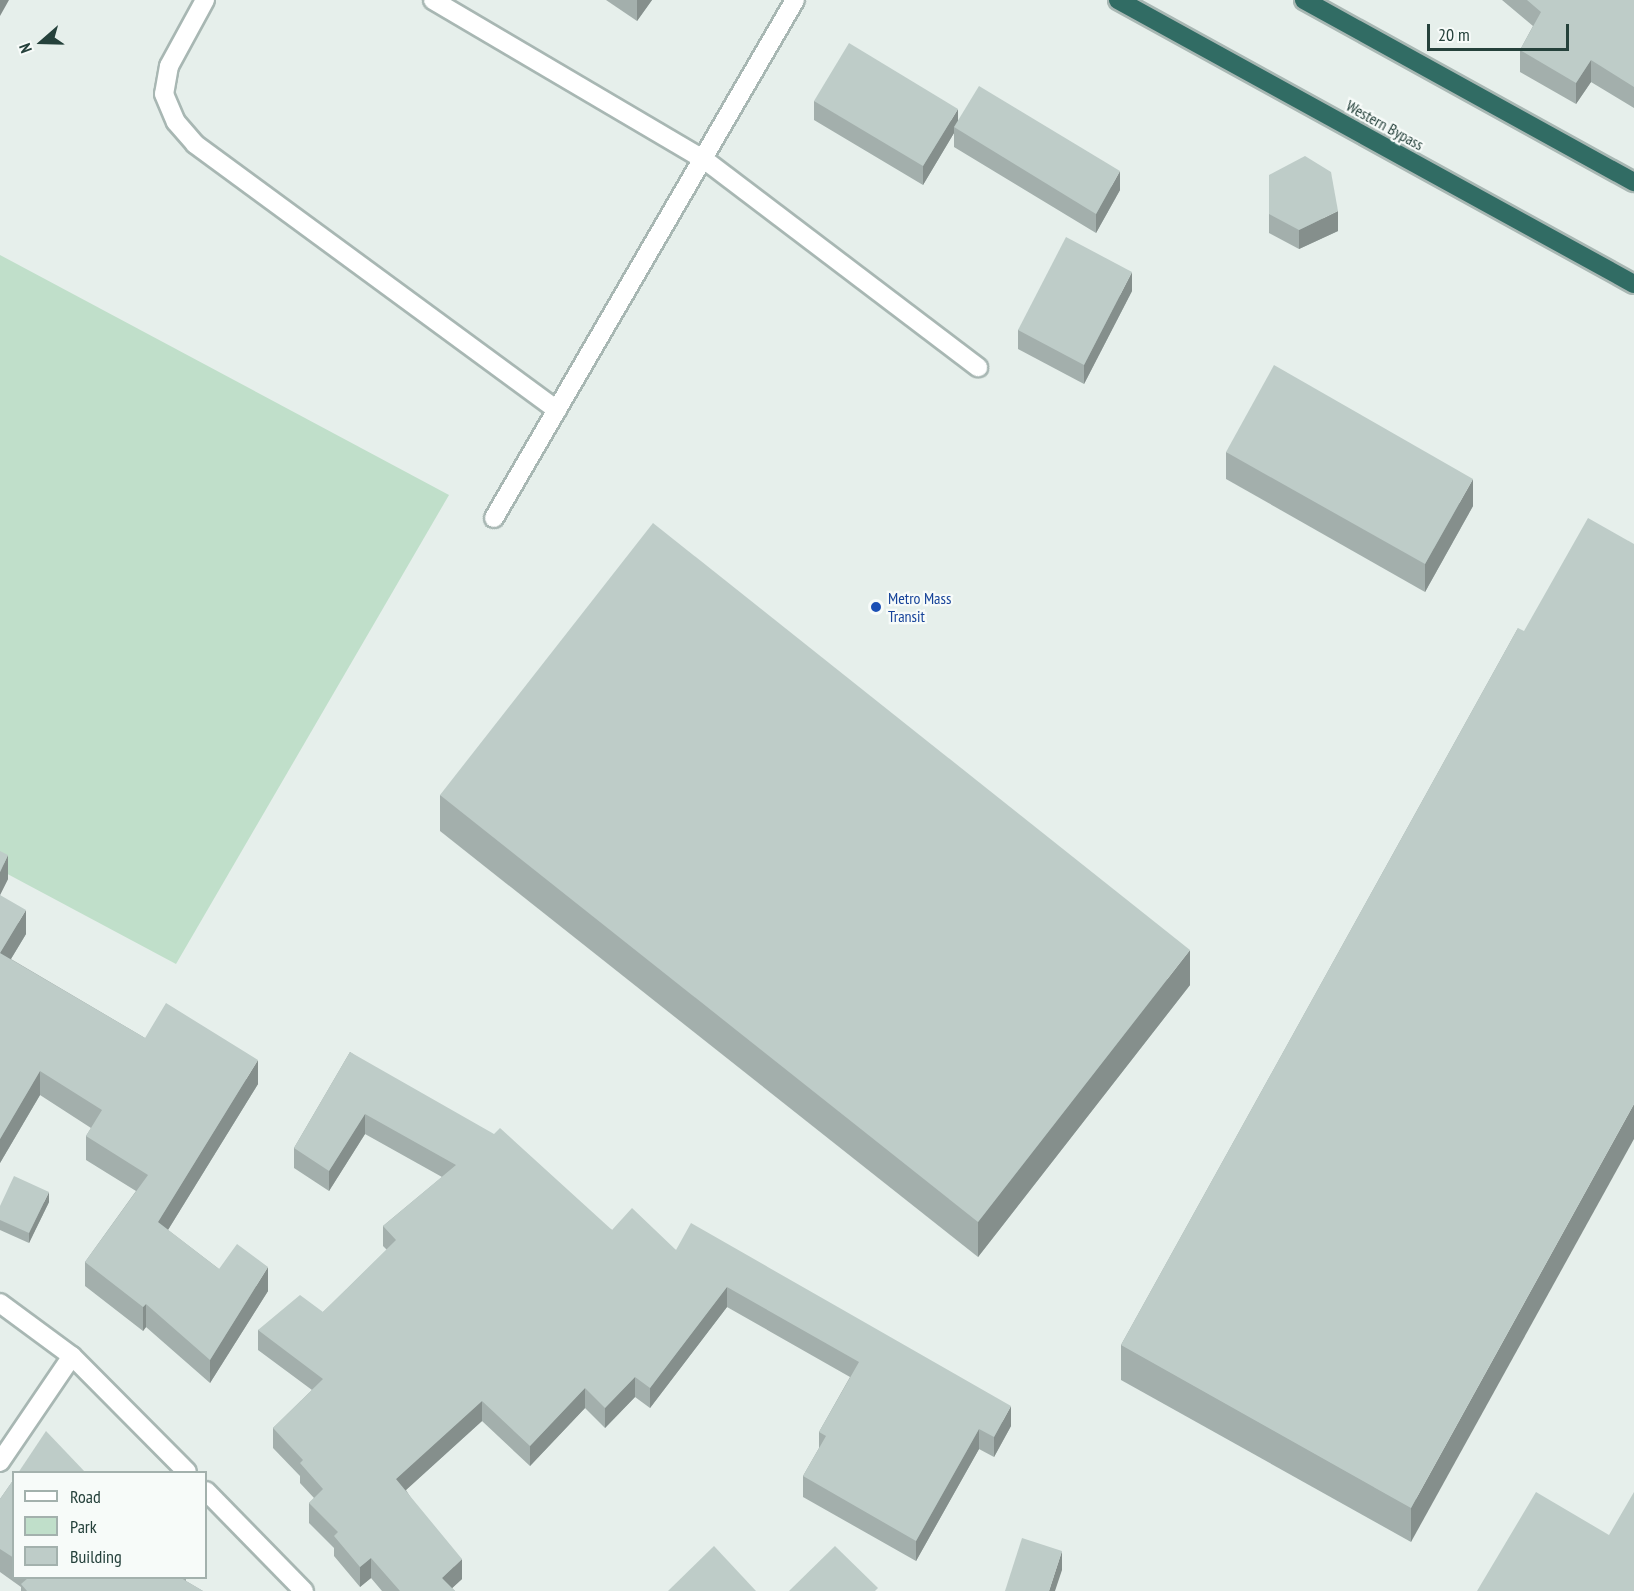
<!DOCTYPE html>
<html>
<head>
<meta charset="utf-8">
<style>
	body { margin:0 }
	#map { position:relative; width:1634px; height:1591px; overflow:hidden; background:#e6efeb; font-family:"PT Sans Narrow",sans-serif }
	div>[style] { position:absolute }
	[style*='--x'] { left:calc(var(--x)*1px); top:calc(var(--y)*1px); width:calc(var(--w)*1px); rotate:calc(var(--a)*1deg) }
	.green>* { inset:0; background:#c0dfca }
	.roads { filter:drop-shadow(2px 0 #a8b7b3) drop-shadow(-2px 0 #a8b7b3) drop-shadow(0 2px #a8b7b3) drop-shadow(0 -2px #a8b7b3) }
	.minor>* { height:18px; margin:-9px; padding:0 9px; transform-origin:9px; border-radius:9px; background:#fff }
	.highway>* { height:18px; margin:-9px; padding:0 9px; transform-origin:9px; border-radius:9px; background:#316c64 }
	.wall>* { inset:0; background:#a3afac }
	.shaded-wall>* { inset:0; background:#858f8c }
	.building>* { inset:0; background:#beccc8 }
	.dots>* { width:16px; height:16px; translate:-50% -50%; box-sizing:border-box; border:3px solid #f7fbf9; border-radius:50% }
	span { translate:-50% -50%; white-space:nowrap; text-align:center; line-height:1.15; -webkit-text-stroke:4.5px #f7fbf9; paint-order:stroke }
	.street-label { font-size:16px; color:#25413b }
	.transit-label { font-size:16px; color:#164399 }
	.left { translate:0 -50%; text-align:left }
	.legend { position:absolute; left:12px; top:1471px; width:195px; height:108px; box-sizing:border-box; background:#f7fbf9; border:2px solid #a3b1ad; margin:0; padding:8px 10px; list-style:none; font-size:18px; color:#25413b }
	.legend li { display:flex; align-items:center; gap:12px; height:30px }
	.legend b { width:30px; border:2px solid #a3b1ad }
	.north { position:absolute; left:12px; top:12px; width:60px; height:60px; -webkit-text-stroke:4px #f7fbf9; paint-order:stroke; rotate:250deg; font-size:16px; font-weight:700; line-height:24px; text-align:center; color:#25413b }
	.north::after { content:''; display:block; margin:auto; width:21px; height:27px; background:#25413b; clip-path:polygon(50% 0,100% 100%,50% 72%,0 100%) }
	.scale { position:absolute; left:1427px; top:24px; width:142px; height:27px; box-sizing:border-box; border:3px solid #25413b; border-top:0; padding-left:8px; font-size:18px; line-height:21px; white-space:nowrap; color:#25413b; -webkit-text-stroke:4px #f7fbf9; paint-order:stroke }
</style>
</head>
<body>
<div id="map">
	<div class="green">
		<div style="clip-path:polygon(0 255px,449px 495px,176px 964px,0 870px)"></div>
	</div>
	<div class="roads">
		<div class="minor">
			<div style="--x:205;--y:0;--w:75;--a:118.6"></div>
			<div style="--x:169;--y:66;--w:28;--a:100"></div>
			<div style="--x:164;--y:94;--w:30;--a:67"></div>
			<div style="--x:176;--y:122;--w:29;--a:49"></div>
			<div style="--x:195;--y:144;--w:449;--a:36.3"></div>
			<div style="--x:433;--y:0;--w:316;--a:30.5"></div>
			<div style="--x:705;--y:160;--w:343;--a:37.2"></div>
			<div style="--x:494;--y:518;--w:599;--a:-59.84"></div>
			<div style="--x:0;--y:1303;--w:89;--a:36.4"></div>
			<div style="--x:72;--y:1356;--w:163;--a:45.2"></div>
			<div style="--x:0;--y:1462;--w:128;--a:-55.8"></div>
			<div style="--x:206;--y:1491;--w:140;--a:45.6"></div>
		</div>
		<div class="highway">
			<div style="--x:1118;--y:0;--w:589;--a:28.83"></div>
			<div style="--x:1304;--y:0;--w:377;--a:28.9"></div>
		</div>
	</div>
	<div class="wall">
		<div style="clip-path:polygon(606px 0,652px 0,637px 21px)"></div>
		<div style="clip-path:polygon(1502px 0,1634px 0,1634px 108px,1591px 82px,1576px 104px,1520px 72px,1520px 50px,1533px 26px)"></div>
		<div style="clip-path:polygon(814px 101px,958px 122px,1120px 190px,1096px 233px,954px 147px,954px 133px,923px 185px,814px 120px)"></div>
		<div style="clip-path:polygon(1269px 175px,1338px 231px,1299px 249px,1269px 233px)"></div>
		<div style="clip-path:polygon(1132px 291px,1084px 384px,1018px 349px,1018px 330px)"></div>
		<div style="clip-path:polygon(1226px 452px,1473px 506px,1425px 592px,1226px 479px)"></div>
		<div style="clip-path:polygon(1518px 628px,1411px 1542px,1121px 1380px,1121px 1345px)"></div>
		<div style="clip-path:polygon(440px 795px,1190px 985px,978px 1257px,440px 831px)"></div>
		<div style="clip-path:polygon(0 851px,8px 879px,0 895px,26px 934px,11px 959px,145px 1038px,258px 1084px,168px 1230px,219px 1269px,268px 1291px,210px 1383px,146px 1327px,143px 1331px,85px 1286px,85px 1262px,136px 1191px,86px 1160px,86px 1136px,91px 1128px,40px 1095px,0 1163px)"></div>
		<div style="clip-path:polygon(350px 1052px,612px 1230px,676px 1250px,1011px 1426px,994px 1457px,979px 1449px,916px 1561px,803px 1497px,803px 1476px,819px 1448px,819px 1432px,850px 1377px,727px 1307px,650px 1408px,635px 1397px,605px 1428px,585px 1408px,530px 1466px,482px 1421px,406px 1490px,462px 1579px,452px 1588px,455px 1591px,382px 1591px,371px 1578px,360px 1587px,334px 1556px,334px 1548px,309px 1523px,309px 1503px,314px 1498px,300px 1483px,300px 1476px,273px 1448px,273px 1428px,312px 1390px,258px 1350px,258px 1330px,323px 1312px,387px 1250px,383px 1246px,383px 1226px,442px 1177px,365px 1134px,329px 1191px,294px 1168px,294px 1148px)"></div>
		<div style="clip-path:polygon(49px 1202px,29px 1243px,0 1230px,0 1206px)"></div>
		<div style="clip-path:polygon(14px 1479px,14px 1578px,186px 1578px,186px 1581px,203px 1591px,21px 1591px,21px 1587px,0 1572px,0 1499px)"></div>
	</div>
	<div class="shaded-wall">
		<div style="clip-path:polygon(0 0,9px 0,0 16px)"></div>
		<div style="clip-path:polygon(637px 0,652px 0,637px 21px)"></div>
		<div style="clip-path:polygon(1591px 60px,1591px 82px,1576px 104px,1576px 83px)"></div>
		<div style="clip-path:polygon(958px 109px,958px 128px,954px 127px,954px 133px,923px 185px,923px 166px)"></div>
		<div style="clip-path:polygon(1120px 171px,1120px 190px,1096px 233px,1096px 214px)"></div>
		<div style="clip-path:polygon(1338px 211px,1338px 231px,1299px 249px,1299px 230px)"></div>
		<div style="clip-path:polygon(1132px 272px,1132px 291px,1084px 384px,1084px 365px)"></div>
		<div style="clip-path:polygon(1473px 479px,1473px 506px,1425px 592px,1425px 564px)"></div>
		<div style="clip-path:polygon(8px 855px,8px 879px,0 895px,0 872px)"></div>
		<div style="clip-path:polygon(26px 910px,26px 934px,0 977px,0 953px)"></div>
		<div style="clip-path:polygon(1190px 950px,1190px 985px,978px 1257px,978px 1222px)"></div>
		<div style="clip-path:polygon(258px 1060px,258px 1084px,158px 1246px,158px 1222px)"></div>
		<div style="clip-path:polygon(40px 1071px,40px 1095px,0 1163px,0 1139px)"></div>
		<div style="clip-path:polygon(1634px 1104px,1634px 1139px,1411px 1542px,1411px 1508px)"></div>
		<div style="clip-path:polygon(365px 1114px,365px 1134px,329px 1191px,329px 1171px)"></div>
		<div style="clip-path:polygon(49px 1192px,49px 1202px,29px 1243px,29px 1233px)"></div>
		<div style="clip-path:polygon(268px 1267px,268px 1291px,210px 1383px,210px 1360px)"></div>
		<div style="clip-path:polygon(727px 1287px,727px 1307px,650px 1408px,650px 1388px)"></div>
		<div style="clip-path:polygon(146px 1304px,146px 1327px,143px 1331px,143px 1307px)"></div>
		<div style="clip-path:polygon(635px 1377px,635px 1397px,605px 1428px,605px 1408px)"></div>
		<div style="clip-path:polygon(585px 1388px,585px 1408px,530px 1466px,530px 1446px)"></div>
		<div style="clip-path:polygon(482px 1401px,482px 1421px,396px 1499px,396px 1479px)"></div>
		<div style="clip-path:polygon(1011px 1406px,1011px 1426px,994px 1457px,994px 1437px)"></div>
		<div style="clip-path:polygon(979px 1429px,979px 1449px,916px 1561px,916px 1541px)"></div>
		<div style="clip-path:polygon(1062px 1551px,1062px 1570px,1055px 1591px,1049px 1591px)"></div>
		<div style="clip-path:polygon(371px 1558px,371px 1578px,360px 1587px,360px 1567px)"></div>
		<div style="clip-path:polygon(462px 1559px,462px 1579px,449px 1591px,442px 1578px)"></div>
	</div>
	<div class="building">
		<div style="clip-path:polygon(1527px 0,1634px 0,1634px 87px,1591px 60px,1576px 83px,1520px 50px,1541px 12px)"></div>
		<div style="clip-path:polygon(849px 43px,958px 109px,923px 166px,814px 101px)"></div>
		<div style="clip-path:polygon(979px 86px,1120px 171px,1096px 214px,954px 127px)"></div>
		<div style="clip-path:polygon(1305px 156px,1331px 172px,1338px 211px,1299px 230px,1269px 214px,1269px 175px)"></div>
		<div style="clip-path:polygon(1066px 237px,1132px 272px,1084px 365px,1018px 330px)"></div>
		<div style="clip-path:polygon(1274px 365px,1473px 479px,1425px 564px,1226px 452px)"></div>
		<div style="clip-path:polygon(1588px 518px,1634px 544px,1634px 1104px,1411px 1508px,1121px 1345px,1518px 628px,1524px 631px)"></div>
		<div style="clip-path:polygon(653px 523px,1190px 950px,978px 1222px,440px 795px)"></div>
		<div style="clip-path:polygon(0 851px,8px 855px,0 872px)"></div>
		<div style="clip-path:polygon(0 895px,26px 910px,0 953px,145px 1038px,166px 1003px,258px 1060px,158px 1222px,219px 1269px,237px 1244px,268px 1267px,210px 1360px,146px 1304px,143px 1307px,85px 1262px,148px 1175px,86px 1136px,102px 1110px,40px 1071px,0 1139px)"></div>
		<div style="clip-path:polygon(350px 1052px,494px 1134px,500px 1128px,612px 1230px,632px 1208px,676px 1250px,691px 1223px,1011px 1406px,994px 1437px,979px 1429px,916px 1541px,803px 1476px,826px 1436px,819px 1432px,859px 1362px,727px 1287px,650px 1388px,635px 1377px,605px 1408px,585px 1388px,530px 1446px,482px 1401px,396px 1479px,462px 1559px,442px 1578px,455px 1591px,400px 1591px,371px 1558px,360px 1567px,334px 1536px,338px 1532px,309px 1503px,323px 1489px,300px 1463px,303px 1460px,273px 1428px,323px 1379px,258px 1330px,300px 1295px,323px 1312px,396px 1240px,383px 1226px,456px 1165px,365px 1114px,329px 1171px,294px 1148px)"></div>
		<div style="clip-path:polygon(14px 1176px,49px 1192px,29px 1233px,0 1220px,0 1206px)"></div>
		<div style="clip-path:polygon(46px 1431px,86px 1473px,18px 1473px)"></div>
		<div style="clip-path:polygon(14px 1479px,14px 1558px,0 1549px,0 1499px)"></div>
		<div style="clip-path:polygon(1536px 1492px,1609px 1535px,1634px 1492px,1634px 1591px,1477px 1591px)"></div>
		<div style="clip-path:polygon(1022px 1538px,1062px 1551px,1049px 1591px,1005px 1591px)"></div>
		<div style="clip-path:polygon(714px 1546px,756px 1591px,668px 1591px)"></div>
		<div style="clip-path:polygon(835px 1546px,878px 1588px,875px 1591px,789px 1591px)"></div>
		<div style="clip-path:polygon(28px 1578px,181px 1578px,203px 1591px,27px 1591px,21px 1584px)"></div>
	</div>
	<div class="dots">
		<div style="left:876px;top:607px;background:#1a4fb4"></div>
	</div>
	<div class="street-label">
		<span style="left:1385px;top:125px;rotate:29deg">Western Bypass</span>
	</div>
	<div class="transit-label">
		<span class="left" style="left:888px;top:607px">Metro Mass<br>Transit</span>
	</div>
	<ul class="legend">
	<li><b style="height:8px;background:#fff"></b>Road</li>
	<li><b style="height:16px;background:#c0dfca"></b>Park</li>
	<li><b style="height:16px;background:#beccc8"></b>Building</li>
	</ul>
	<div class="north">N</div>
	<div class="scale">20 m</div>
</div>
</body>
</html>
